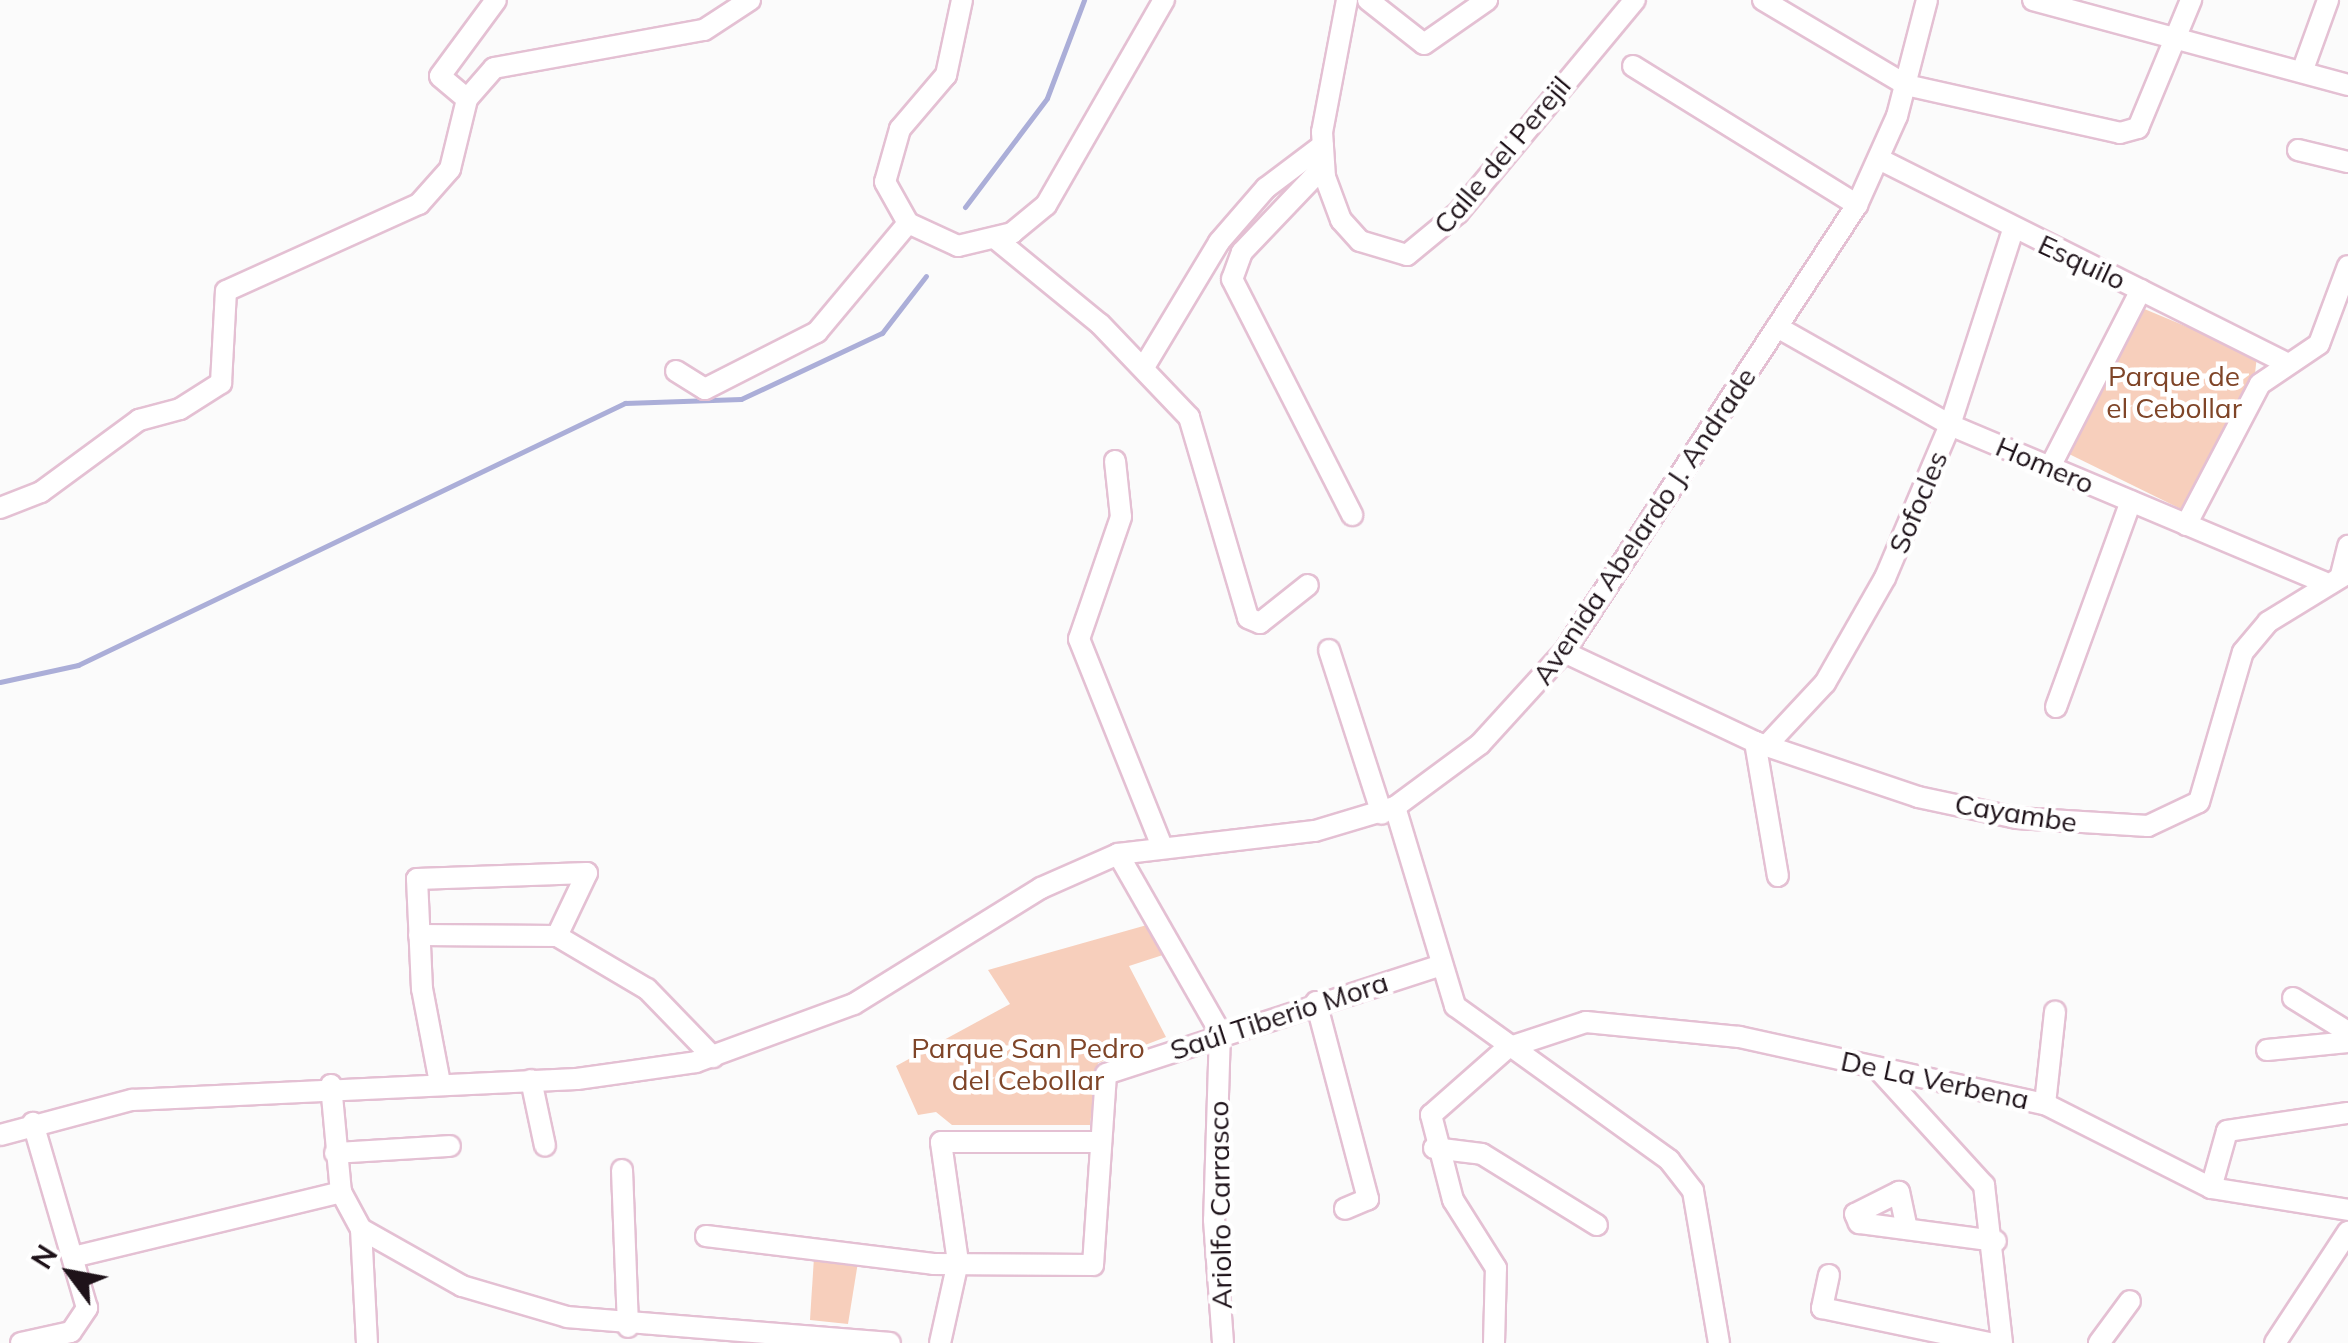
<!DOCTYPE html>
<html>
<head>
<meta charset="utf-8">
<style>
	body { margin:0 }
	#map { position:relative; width:2348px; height:1343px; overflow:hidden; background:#fbfbfb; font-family:Mulish,sans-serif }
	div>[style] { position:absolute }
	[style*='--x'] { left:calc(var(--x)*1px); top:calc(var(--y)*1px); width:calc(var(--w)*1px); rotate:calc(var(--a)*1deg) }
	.green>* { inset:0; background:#f7cfbc }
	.stream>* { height:5px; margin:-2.5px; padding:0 2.5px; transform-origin:2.5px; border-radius:2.5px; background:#abaed8 }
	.roads { filter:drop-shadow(2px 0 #e4c0d3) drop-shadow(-2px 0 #e4c0d3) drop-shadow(0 2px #e4c0d3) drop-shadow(0 -2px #e4c0d3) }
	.minor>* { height:20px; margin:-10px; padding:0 10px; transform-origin:10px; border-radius:10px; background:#fff }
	span { translate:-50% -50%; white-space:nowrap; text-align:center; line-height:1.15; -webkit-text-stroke:9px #fff; paint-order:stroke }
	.street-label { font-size:28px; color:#1e1219 }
	.park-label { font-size:28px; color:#7f4528 }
	.north { position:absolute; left:20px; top:1223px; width:100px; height:100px; -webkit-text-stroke:8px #fff; paint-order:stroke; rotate:302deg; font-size:28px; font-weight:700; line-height:40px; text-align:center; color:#1e1219 }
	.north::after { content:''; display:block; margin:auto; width:35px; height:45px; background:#1e1219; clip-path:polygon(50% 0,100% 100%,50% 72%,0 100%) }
</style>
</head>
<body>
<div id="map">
	<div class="green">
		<div style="clip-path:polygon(2142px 308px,2257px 356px,2254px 382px,2185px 511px,2069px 454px)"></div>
		<div style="clip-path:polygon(1154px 923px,1169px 953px,1129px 966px,1166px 1037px,1098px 1063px,1090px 1125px,952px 1125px,936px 1112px,918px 1115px,896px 1066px,1010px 1004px,988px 970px)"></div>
		<div style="clip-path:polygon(814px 1257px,858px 1262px,848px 1324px,810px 1320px)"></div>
	</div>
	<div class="stream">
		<div style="--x:965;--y:207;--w:136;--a:-53"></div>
		<div style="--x:1047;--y:98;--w:105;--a:-69.3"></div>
		<div style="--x:0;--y:682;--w:80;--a:-12.3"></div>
		<div style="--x:78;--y:665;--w:607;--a:-25.59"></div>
		<div style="--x:625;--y:403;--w:116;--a:-2"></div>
		<div style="--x:741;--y:399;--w:156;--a:-25.1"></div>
		<div style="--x:882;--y:333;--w:72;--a:-52.3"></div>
	</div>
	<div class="roads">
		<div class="minor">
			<div style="--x:962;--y:0;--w:77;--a:102"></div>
			<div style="--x:946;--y:75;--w:71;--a:130.4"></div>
			<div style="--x:900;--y:129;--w:55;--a:105.8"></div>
			<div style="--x:885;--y:182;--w:47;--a:60.7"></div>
			<div style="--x:908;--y:223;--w:55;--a:24.7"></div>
			<div style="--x:958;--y:246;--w:56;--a:-13.5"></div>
			<div style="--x:1012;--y:233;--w:44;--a:-39.5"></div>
			<div style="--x:1046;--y:205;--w:237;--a:-60.1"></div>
			<div style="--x:1347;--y:0;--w:134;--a:100.7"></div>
			<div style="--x:1322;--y:132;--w:45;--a:86.2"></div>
			<div style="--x:1325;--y:177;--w:46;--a:69.6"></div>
			<div style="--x:1341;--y:220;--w:28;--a:48"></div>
			<div style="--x:1360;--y:241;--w:49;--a:16.6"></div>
			<div style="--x:1407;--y:255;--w:66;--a:-39.5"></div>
			<div style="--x:1458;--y:213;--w:277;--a:-50.3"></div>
			<div style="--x:1368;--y:0;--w:71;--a:38.2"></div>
			<div style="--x:1424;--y:44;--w:77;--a:-34.9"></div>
			<div style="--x:1763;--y:0;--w:166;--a:30.7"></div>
			<div style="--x:1906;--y:85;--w:219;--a:12.6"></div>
			<div style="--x:2120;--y:133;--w:19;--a:-16"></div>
			<div style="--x:2138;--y:128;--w:139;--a:-67.5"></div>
			<div style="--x:2033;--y:0;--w:326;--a:15.1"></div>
			<div style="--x:1633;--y:66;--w:264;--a:31.8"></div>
			<div style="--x:2302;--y:72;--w:77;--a:-70.1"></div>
			<div style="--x:467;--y:99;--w:35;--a:-140"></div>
			<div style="--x:440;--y:76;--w:94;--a:-53.6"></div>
			<div style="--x:2298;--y:150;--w:51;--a:13.5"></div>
			<div style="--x:1881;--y:160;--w:452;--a:26.6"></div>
			<div style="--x:1324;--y:166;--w:119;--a:133.6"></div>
			<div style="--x:1242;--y:252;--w:29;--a:110"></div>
			<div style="--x:1232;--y:279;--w:265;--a:63"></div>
			<div style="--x:996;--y:239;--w:134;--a:39.3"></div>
			<div style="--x:1100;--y:324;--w:129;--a:46.3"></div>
			<div style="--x:1189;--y:417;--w:209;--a:73.6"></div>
			<div style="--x:1248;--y:618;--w:13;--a:23"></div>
			<div style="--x:1260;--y:623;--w:61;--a:-38.4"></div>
			<div style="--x:1777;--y:327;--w:199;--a:29.5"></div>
			<div style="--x:1950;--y:425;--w:405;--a:22.8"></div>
			<div style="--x:1144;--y:367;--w:146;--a:-59"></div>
			<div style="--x:1219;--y:242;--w:72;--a:-49"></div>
			<div style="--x:1266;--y:188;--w:71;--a:-37"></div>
			<div style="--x:676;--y:371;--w:34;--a:32"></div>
			<div style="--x:705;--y:389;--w:126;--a:-27"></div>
			<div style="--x:817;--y:332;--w:142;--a:-50.1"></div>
			<div style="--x:1115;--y:461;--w:56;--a:83.9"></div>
			<div style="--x:1121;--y:517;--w:129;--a:109"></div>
			<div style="--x:1079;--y:639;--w:223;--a:68.2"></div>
			<div style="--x:2050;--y:467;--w:199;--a:-62.8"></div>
			<div style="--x:0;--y:508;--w:44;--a:-21.3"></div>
			<div style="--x:41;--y:492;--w:122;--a:-36.3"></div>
			<div style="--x:139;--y:420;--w:42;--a:-15"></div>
			<div style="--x:180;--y:409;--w:49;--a:-32.4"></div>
			<div style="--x:221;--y:383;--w:92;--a:-86.9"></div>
			<div style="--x:226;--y:291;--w:212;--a:-24.3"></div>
			<div style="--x:419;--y:204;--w:47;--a:-48.5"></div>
			<div style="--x:450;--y:169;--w:72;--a:-76.3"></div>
			<div style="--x:467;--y:99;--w:41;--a:-48.9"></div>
			<div style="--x:494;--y:68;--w:213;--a:-10.3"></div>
			<div style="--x:704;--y:30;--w:55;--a:-33.1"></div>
			<div style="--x:2186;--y:525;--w:159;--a:-62.3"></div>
			<div style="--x:2260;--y:384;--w:71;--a:-34.1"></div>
			<div style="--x:2319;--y:344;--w:83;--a:-69.6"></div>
			<div style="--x:2341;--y:575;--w:30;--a:-76"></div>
			<div style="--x:1329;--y:650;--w:172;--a:72.1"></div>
			<div style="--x:1564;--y:652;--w:211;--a:25.2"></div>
			<div style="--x:1755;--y:742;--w:172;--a:18.6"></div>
			<div style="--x:1918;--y:797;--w:101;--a:12"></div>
			<div style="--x:2017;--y:818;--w:131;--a:3.5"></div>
			<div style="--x:2148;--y:826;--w:56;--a:-25.2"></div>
			<div style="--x:2199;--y:802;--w:156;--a:-73.7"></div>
			<div style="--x:2243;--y:652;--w:39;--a:-50"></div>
			<div style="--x:2268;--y:622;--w:94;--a:-31.5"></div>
			<div style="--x:2056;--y:707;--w:219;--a:-70"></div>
			<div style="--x:1755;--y:742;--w:136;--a:80.3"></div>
			<div style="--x:1767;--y:745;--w:85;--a:-46.9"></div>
			<div style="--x:1825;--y:683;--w:121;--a:-60.3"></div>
			<div style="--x:1885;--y:578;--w:166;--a:-67"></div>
			<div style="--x:1950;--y:425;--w:205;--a:-72.1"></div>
			<div style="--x:1395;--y:807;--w:208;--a:73.2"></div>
			<div style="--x:1455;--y:1006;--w:264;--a:35.7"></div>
			<div style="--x:1669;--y:1160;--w:39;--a:52"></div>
			<div style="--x:1693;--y:1191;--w:154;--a:80.3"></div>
			<div style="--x:1118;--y:854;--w:205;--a:60.2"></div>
			<div style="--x:1220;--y:1032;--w:188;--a:91.8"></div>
			<div style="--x:1214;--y:1220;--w:123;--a:85.8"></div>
			<div style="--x:419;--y:935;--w:138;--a:0.4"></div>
			<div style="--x:557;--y:936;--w:104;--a:30.5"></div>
			<div style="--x:647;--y:989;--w:95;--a:45.9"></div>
			<div style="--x:2293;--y:998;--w:65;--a:31.7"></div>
			<div style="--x:1316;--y:1002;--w:204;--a:75.2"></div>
			<div style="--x:1368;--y:1199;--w:25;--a:157"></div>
			<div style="--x:2267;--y:1050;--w:81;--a:-5.6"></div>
			<div style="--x:1877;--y:1068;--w:159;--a:47.6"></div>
			<div style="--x:1984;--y:1185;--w:159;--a:83.5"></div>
			<div style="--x:531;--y:1080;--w:67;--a:78"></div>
			<div style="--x:440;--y:1083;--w:96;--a:-100.8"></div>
			<div style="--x:422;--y:989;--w:110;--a:-92.6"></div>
			<div style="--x:417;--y:879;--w:170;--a:-2"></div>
			<div style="--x:587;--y:873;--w:70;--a:115.5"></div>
			<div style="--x:331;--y:1085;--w:107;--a:84.7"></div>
			<div style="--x:341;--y:1192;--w:42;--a:61.6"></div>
			<div style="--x:361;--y:1229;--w:114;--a:87"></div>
			<div style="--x:2045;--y:1104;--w:93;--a:-83.8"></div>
			<div style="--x:0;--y:1135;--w:137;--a:-14.9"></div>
			<div style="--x:132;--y:1100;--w:445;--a:-2.7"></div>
			<div style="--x:577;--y:1079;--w:120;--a:-8.1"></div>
			<div style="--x:696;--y:1062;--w:168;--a:-20.2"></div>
			<div style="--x:854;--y:1004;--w:220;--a:-31.8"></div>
			<div style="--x:1041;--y:888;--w:84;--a:-23.8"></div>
			<div style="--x:1118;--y:854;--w:198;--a:-6.7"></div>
			<div style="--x:1315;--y:831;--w:84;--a:-16.7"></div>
			<div style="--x:1395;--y:807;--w:106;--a:-36.5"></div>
			<div style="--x:1480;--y:744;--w:125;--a:-47.6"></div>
			<div style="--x:1564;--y:652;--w:534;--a:-56.76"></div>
			<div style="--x:1857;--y:205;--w:98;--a:-65.8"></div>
			<div style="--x:1897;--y:116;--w:120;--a:-75.5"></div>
			<div style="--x:1434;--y:1148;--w:48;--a:7.1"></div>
			<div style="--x:1482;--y:1154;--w:135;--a:31.7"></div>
			<div style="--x:335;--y:1153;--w:115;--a:-3.5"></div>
			<div style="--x:622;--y:1170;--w:157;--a:87.8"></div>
			<div style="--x:2211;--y:1188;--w:59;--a:-74.3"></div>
			<div style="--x:2227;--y:1131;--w:122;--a:-8.5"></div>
			<div style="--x:361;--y:1229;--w:116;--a:29.4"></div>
			<div style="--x:462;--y:1286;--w:109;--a:16.4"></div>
			<div style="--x:567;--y:1317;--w:324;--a:4.6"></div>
			<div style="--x:1907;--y:1229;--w:38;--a:-102"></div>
			<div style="--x:1899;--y:1192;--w:49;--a:153.4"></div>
			<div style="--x:1855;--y:1214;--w:10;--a:66"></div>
			<div style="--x:1859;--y:1223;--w:138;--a:7.5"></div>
			<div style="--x:706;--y:1236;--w:229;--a:7"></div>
			<div style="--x:933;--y:1264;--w:160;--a:0.4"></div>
			<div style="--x:1093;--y:1265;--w:191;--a:-86.1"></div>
			<div style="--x:1106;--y:1074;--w:347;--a:-18"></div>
			<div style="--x:73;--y:1257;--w:276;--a:-13.6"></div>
			<div style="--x:1829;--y:1275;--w:34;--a:102"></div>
			<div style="--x:1822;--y:1308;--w:172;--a:11.8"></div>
			<div style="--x:21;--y:1343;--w:51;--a:-12.4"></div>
			<div style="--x:71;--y:1332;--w:29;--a:-56"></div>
			<div style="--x:87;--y:1308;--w:193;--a:-106.3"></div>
			<div style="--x:940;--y:1343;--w:83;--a:-77.5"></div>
			<div style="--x:958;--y:1262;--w:121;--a:-98.1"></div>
			<div style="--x:941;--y:1142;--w:157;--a:0"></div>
			<div style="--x:1494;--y:1343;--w:75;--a:-88.5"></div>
			<div style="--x:1496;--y:1268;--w:80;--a:-122.3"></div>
			<div style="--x:1453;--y:1200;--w:88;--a:-104.5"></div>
			<div style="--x:1431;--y:1115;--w:101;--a:-41.4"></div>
			<div style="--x:1507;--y:1048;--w:83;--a:-18.2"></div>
			<div style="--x:1586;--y:1022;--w:154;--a:5.6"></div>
			<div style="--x:1739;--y:1037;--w:313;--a:12.4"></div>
			<div style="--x:2045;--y:1104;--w:186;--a:26.8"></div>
			<div style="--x:2211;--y:1188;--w:139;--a:9.1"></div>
			<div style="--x:2099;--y:1343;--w:52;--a:-53.6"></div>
			<div style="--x:2275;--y:1343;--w:133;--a:-56.7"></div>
		</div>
	</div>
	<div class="street-label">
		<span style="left:1502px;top:155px;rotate:-50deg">Calle del Perejil</span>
		<span style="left:2082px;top:262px;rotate:25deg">Esquilo</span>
		<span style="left:2045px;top:465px;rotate:23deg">Homero</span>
		<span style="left:1918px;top:502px;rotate:-67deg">Sofocles</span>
		<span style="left:1644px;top:526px;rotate:-56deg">Avenida Abelardo J. Andrade</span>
		<span style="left:2016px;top:813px;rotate:9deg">Cayambe</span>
		<span style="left:1279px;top:1016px;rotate:-18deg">Saúl Tiberio Mora</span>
		<span style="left:1935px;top:1080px;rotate:12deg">De La Verbena</span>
		<span style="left:1220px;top:1205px;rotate:-91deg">Ariolfo Carrasco</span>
	</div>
	<div class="park-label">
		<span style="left:2174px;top:392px">Parque de<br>el Cebollar</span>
		<span style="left:1028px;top:1064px">Parque San Pedro<br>del Cebollar</span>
	</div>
	<div class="north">N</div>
</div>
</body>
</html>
